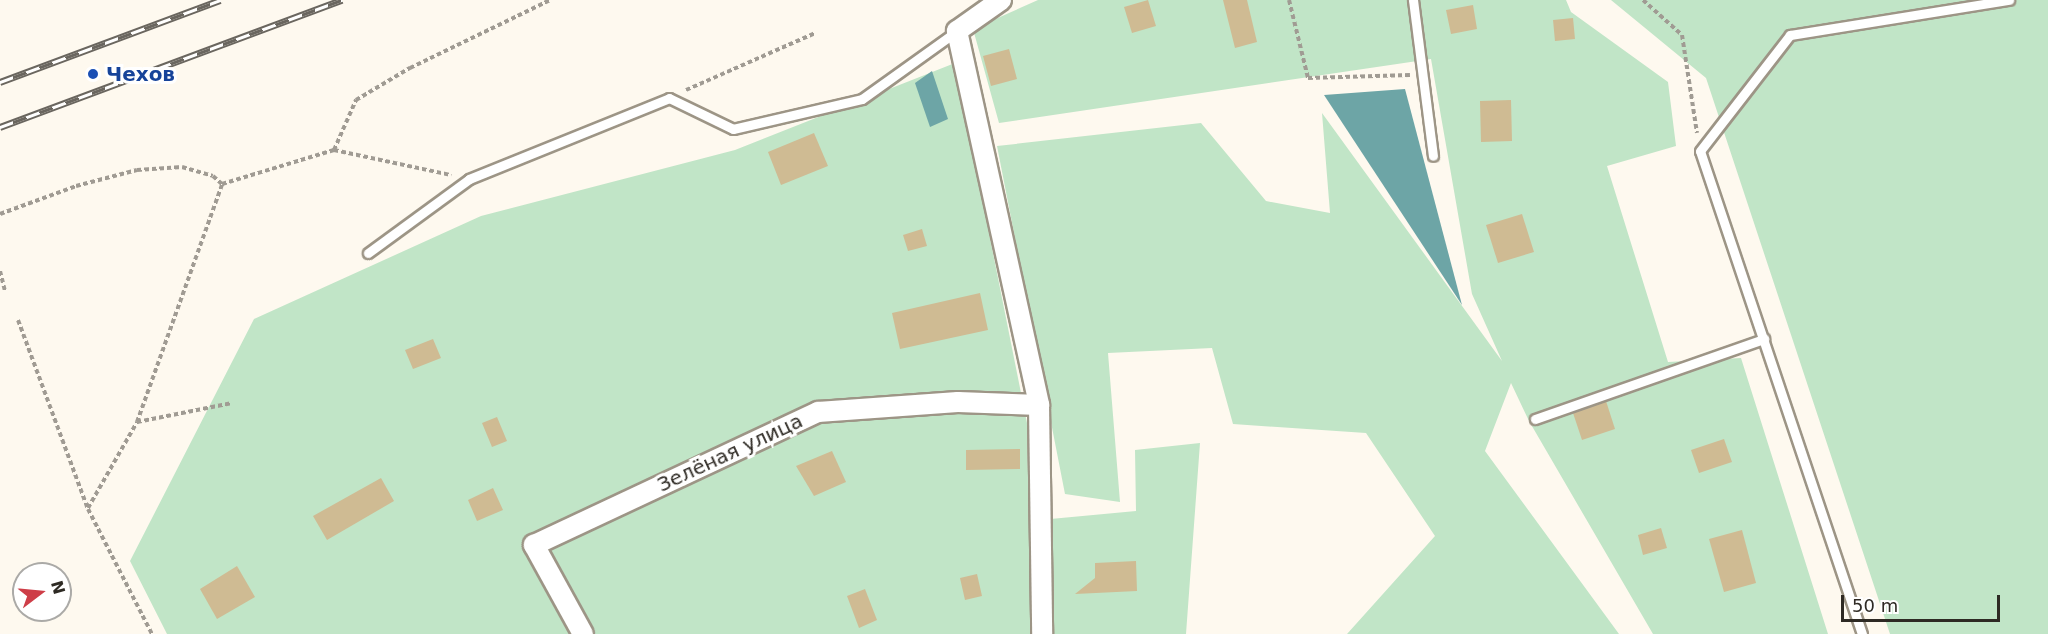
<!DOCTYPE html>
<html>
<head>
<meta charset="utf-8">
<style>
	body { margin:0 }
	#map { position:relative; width:2048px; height:634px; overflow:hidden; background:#fef9ef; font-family:"DejaVu Sans",sans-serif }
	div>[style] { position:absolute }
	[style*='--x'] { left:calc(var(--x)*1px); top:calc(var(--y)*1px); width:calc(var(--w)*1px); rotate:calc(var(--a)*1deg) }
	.green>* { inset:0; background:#c1e5c7 }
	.water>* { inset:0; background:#6da5a6 }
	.building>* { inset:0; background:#cfbb93 }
	.path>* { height:4px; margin-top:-2px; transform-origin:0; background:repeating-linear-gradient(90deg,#a09b93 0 4.5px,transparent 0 7.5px) }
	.roads { filter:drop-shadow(2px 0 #9d9586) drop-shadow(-2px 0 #9d9586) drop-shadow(0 2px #9d9586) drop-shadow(0 -2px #9d9586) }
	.service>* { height:9px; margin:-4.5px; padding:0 4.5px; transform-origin:4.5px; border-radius:4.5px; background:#fff }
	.minor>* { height:20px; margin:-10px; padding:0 10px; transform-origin:10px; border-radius:10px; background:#fff }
	.rail>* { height:7px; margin-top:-3.5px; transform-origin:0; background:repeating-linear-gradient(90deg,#fff 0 14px,#6a665f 0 28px); box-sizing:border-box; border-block:2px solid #6a665f }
	.dots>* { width:16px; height:16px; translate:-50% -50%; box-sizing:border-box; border:3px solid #fff; border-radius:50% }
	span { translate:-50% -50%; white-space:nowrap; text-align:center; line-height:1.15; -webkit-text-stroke:6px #fff; paint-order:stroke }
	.transit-label { font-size:20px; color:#164399; font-weight:700 }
	.left { translate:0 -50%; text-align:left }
	.street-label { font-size:20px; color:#2e2a24 }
	.north { position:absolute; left:12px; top:562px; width:60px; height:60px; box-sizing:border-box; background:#fff; border:2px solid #abaaa7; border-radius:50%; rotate:74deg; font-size:16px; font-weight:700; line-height:24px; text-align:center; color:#2e2a24 }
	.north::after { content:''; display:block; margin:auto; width:21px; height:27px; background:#ce3e48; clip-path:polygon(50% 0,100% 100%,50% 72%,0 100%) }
	.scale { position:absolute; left:1841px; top:595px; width:159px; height:27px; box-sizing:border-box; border:3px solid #2e2a24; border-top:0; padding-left:8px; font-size:18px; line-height:21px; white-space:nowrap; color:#2e2a24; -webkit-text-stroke:4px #fff; paint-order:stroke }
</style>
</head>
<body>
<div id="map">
	<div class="green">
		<div style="clip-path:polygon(1038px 0,1566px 0,1571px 12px,1668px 82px,1676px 146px,1607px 166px,1668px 362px,1741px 358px,1828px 634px,1653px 634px,1529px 421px,1511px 383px,1485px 451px,1619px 634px,1347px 634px,1435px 536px,1366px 433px,1233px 424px,1212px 348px,1108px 353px,1120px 502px,1065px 494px,997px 146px,1201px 123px,1266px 201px,1330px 213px,1322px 113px,1502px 361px,1472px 294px,1431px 59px,999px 123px,973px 29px)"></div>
		<div style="clip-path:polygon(1611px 0,2048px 0,2048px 634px,1890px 634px,1706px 78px)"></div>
		<div style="clip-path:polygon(955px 63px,1027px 423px,1029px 521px,1136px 511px,1135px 450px,1200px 443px,1186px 634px,167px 634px,130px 561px,254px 319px,481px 216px,735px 150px)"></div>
	</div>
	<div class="water">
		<div style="clip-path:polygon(932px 71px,948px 119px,930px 127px,915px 83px)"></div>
		<div style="clip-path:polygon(1405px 89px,1462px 305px,1324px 95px)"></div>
	</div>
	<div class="building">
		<div style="clip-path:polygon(1148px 0,1156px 26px,1132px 33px,1124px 7px)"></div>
		<div style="clip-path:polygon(1223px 0,1247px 0,1257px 42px,1235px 48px)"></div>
		<div style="clip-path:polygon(1473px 5px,1477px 29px,1451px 34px,1446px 10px)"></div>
		<div style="clip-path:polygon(1573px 18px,1575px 39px,1555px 41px,1553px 20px)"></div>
		<div style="clip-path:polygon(1009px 49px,1017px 79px,991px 86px,983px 56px)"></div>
		<div style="clip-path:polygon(1511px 100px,1512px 141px,1481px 142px,1480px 101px)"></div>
		<div style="clip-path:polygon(814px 133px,828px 166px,781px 185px,768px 152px)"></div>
		<div style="clip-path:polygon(1522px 214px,1534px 252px,1498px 263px,1486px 225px)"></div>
		<div style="clip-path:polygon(922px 229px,927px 246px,908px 251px,903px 235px)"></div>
		<div style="clip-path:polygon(980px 293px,988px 330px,900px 349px,892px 313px)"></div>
		<div style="clip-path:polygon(433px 339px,441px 358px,413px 369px,405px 350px)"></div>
		<div style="clip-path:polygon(1606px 401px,1615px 429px,1582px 440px,1573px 413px)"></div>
		<div style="clip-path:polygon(497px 417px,507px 441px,492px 447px,482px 423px)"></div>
		<div style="clip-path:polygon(1724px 439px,1732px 462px,1699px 473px,1691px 450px)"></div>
		<div style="clip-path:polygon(1020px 449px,1020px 469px,966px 470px,966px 450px)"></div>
		<div style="clip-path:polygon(832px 451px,846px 482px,814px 496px,796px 466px)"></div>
		<div style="clip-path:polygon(381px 478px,394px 501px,327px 540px,313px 516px)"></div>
		<div style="clip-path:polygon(493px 488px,503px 510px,477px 521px,468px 500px)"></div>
		<div style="clip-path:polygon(1661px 528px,1667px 548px,1643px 555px,1638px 535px)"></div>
		<div style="clip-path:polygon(1742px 530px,1756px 583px,1724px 592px,1709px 539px)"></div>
		<div style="clip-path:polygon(1136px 561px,1137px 591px,1075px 594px,1095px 578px,1095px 563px)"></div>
		<div style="clip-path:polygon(237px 566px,255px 597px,217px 619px,200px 589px)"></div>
		<div style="clip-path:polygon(977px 574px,982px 596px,965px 600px,960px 578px)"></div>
		<div style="clip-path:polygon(865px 589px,877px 620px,859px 628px,847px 596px)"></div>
	</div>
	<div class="path">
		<div style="--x:1289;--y:0;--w:80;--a:76.3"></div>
		<div style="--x:1308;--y:78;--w:102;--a:-1.7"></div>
		<div style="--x:1643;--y:0;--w:52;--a:41.9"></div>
		<div style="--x:1682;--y:35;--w:99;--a:81.3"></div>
		<div style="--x:686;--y:90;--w:141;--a:-23.8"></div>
		<div style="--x:334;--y:150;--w:120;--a:12.1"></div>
		<div style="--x:0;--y:214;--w:81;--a:-20.2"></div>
		<div style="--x:76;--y:186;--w:63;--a:-14.7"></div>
		<div style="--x:137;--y:170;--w:45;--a:-3.8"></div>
		<div style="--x:182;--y:167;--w:32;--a:16"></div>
		<div style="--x:213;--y:176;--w:12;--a:42"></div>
		<div style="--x:0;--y:271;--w:21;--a:76"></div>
		<div style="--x:18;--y:320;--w:202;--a:69.7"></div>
		<div style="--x:88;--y:509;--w:140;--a:62.9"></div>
		<div style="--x:137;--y:422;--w:253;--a:-70.3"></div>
		<div style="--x:222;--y:184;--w:117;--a:-16.9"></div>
		<div style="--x:334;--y:150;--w:55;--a:-66.3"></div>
		<div style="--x:356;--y:100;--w:63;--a:-30.7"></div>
		<div style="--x:410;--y:68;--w:156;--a:-25.9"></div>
		<div style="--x:88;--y:508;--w:99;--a:-60.3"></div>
		<div style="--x:137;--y:422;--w:97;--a:-11.3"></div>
	</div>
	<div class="roads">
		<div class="service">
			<div style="--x:1413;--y:0;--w:157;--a:82.7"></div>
			<div style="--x:368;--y:253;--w:125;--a:-36.2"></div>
			<div style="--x:469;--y:179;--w:216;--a:-22"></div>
			<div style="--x:669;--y:98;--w:71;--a:25.8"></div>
			<div style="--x:733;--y:129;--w:132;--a:-13.1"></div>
			<div style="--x:862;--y:99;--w:117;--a:-35.6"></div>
			<div style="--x:1535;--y:419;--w:243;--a:-19.3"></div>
			<div style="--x:1862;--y:634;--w:509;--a:-108.54"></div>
			<div style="--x:1700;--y:151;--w:147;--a:-52.2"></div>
			<div style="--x:1790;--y:35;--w:222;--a:-9.1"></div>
		</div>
		<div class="minor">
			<div style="--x:1001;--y:0;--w:54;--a:144.8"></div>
			<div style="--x:957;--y:31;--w:383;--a:77.6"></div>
			<div style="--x:1039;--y:405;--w:229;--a:89.2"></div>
			<div style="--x:583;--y:634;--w:102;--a:-118.8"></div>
			<div style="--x:534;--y:545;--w:314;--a:-25.1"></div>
			<div style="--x:818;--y:412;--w:140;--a:-4.1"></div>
			<div style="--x:958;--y:402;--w:81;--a:2.1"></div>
		</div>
	</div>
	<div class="rail">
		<div style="--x:0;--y:82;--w:235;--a:-20.4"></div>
		<div style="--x:0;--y:127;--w:365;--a:-20.4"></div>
	</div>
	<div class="dots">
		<div style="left:93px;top:74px;background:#1a4fb4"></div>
	</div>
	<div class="transit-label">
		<span class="left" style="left:106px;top:74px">Чехов</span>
	</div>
	<div class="street-label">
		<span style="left:730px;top:453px;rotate:-25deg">Зелёная улица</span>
	</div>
	<div class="north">N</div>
	<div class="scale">50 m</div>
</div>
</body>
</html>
